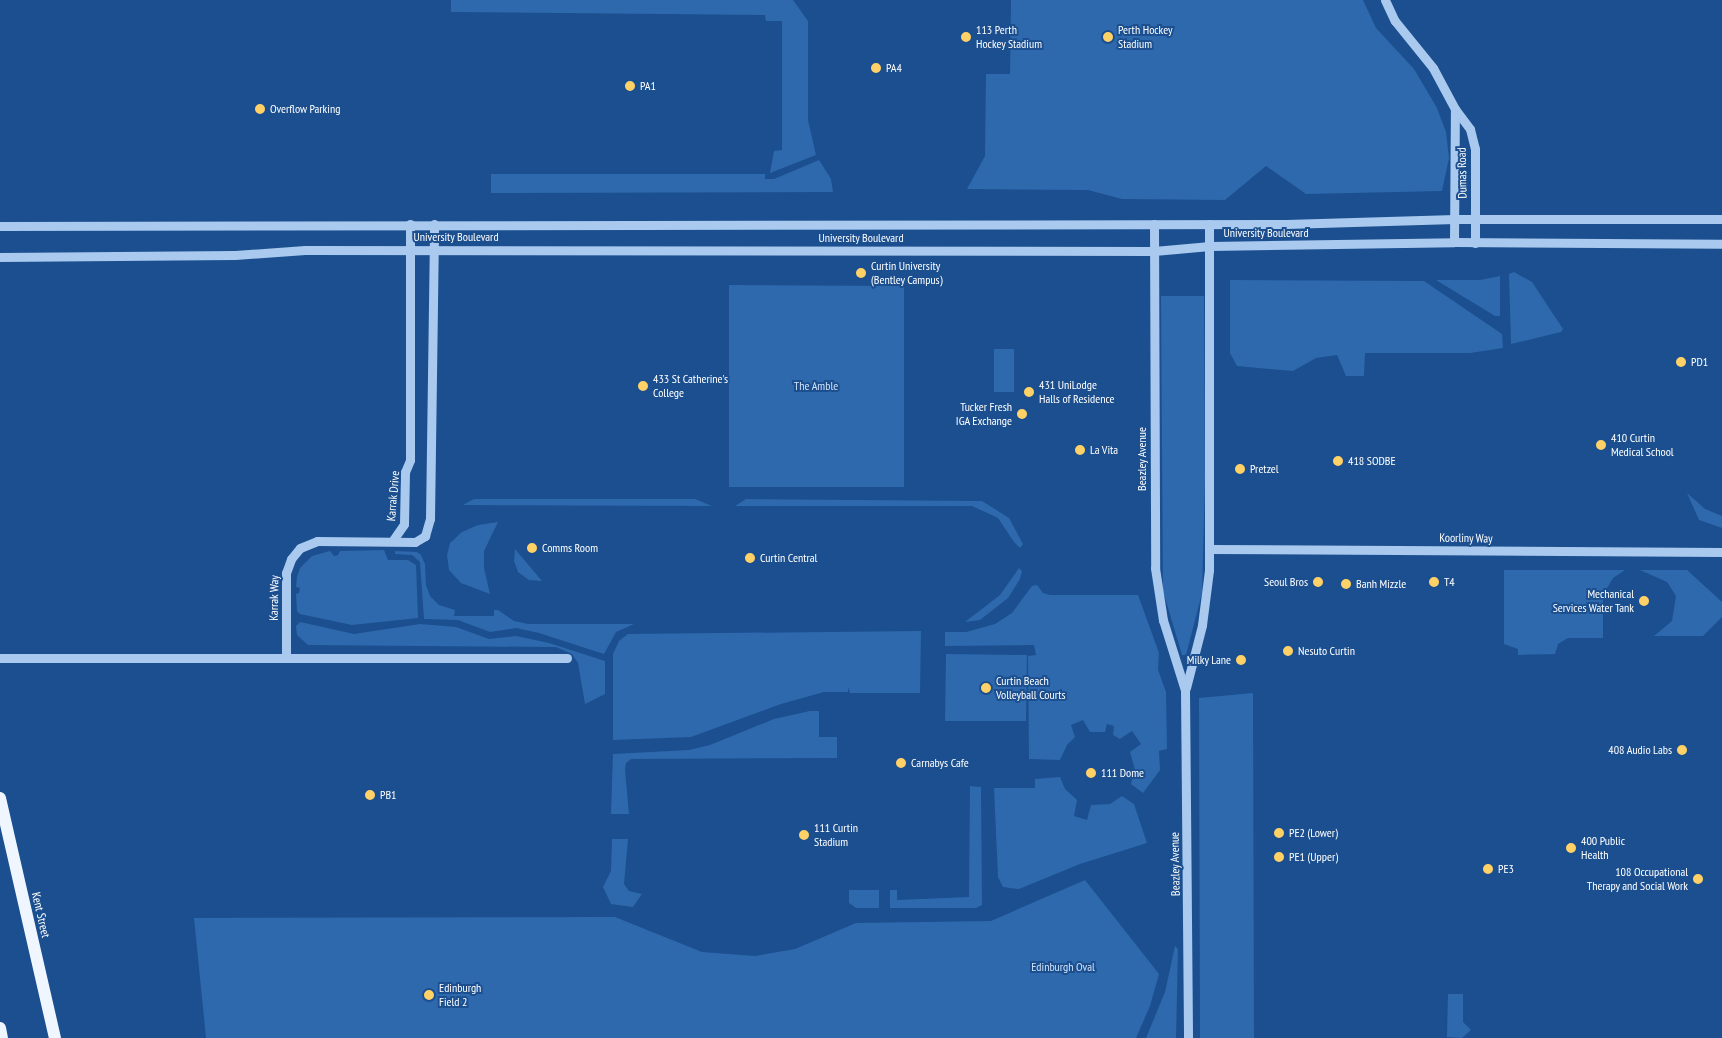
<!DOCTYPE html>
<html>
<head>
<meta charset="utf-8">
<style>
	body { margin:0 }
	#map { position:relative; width:1722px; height:1038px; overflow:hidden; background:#1b4f8f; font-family:"PT Sans Narrow",sans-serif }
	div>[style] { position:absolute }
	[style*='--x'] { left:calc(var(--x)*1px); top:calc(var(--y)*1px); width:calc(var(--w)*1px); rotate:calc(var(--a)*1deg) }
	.green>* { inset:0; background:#2e69ad }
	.minor>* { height:9px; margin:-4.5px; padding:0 4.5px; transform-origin:4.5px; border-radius:4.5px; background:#a9c9ee }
	.major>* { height:12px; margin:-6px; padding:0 6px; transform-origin:6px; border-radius:6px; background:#f0f6ff }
	.dots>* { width:14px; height:14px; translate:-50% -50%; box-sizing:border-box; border:2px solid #1b4f8f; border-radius:50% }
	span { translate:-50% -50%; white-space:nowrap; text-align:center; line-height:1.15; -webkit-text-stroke:4px #1b4f8f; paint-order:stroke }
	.poi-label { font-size:12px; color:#fff }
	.left { translate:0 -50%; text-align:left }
	.right { translate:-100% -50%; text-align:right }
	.street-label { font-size:12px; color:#fff }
	.park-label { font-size:12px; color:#cfe3fa }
</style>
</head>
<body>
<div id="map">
	<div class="green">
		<div style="clip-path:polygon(451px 0,793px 0,808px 21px,808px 120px,816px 155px,770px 173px,774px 151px,782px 150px,782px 21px,766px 21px,765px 15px,451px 12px)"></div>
		<div style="clip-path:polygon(1011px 0,1363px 0,1376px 28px,1414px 69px,1437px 108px,1446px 132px,1449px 158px,1442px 191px,1306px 194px,1266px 166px,1225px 200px,1122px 199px,1088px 190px,967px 189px,985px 156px,986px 74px,1010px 74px)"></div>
		<div style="clip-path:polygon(819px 160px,831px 179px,833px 192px,491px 193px,491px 174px,765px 174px,765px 179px,774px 179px)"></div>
		<div style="clip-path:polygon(1514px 272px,1532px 282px,1563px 329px,1561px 332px,1511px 344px,1509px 274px)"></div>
		<div style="clip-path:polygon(1500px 276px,1500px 316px,1495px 316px,1436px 280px,1480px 280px)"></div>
		<div style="clip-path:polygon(1230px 280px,1424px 281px,1502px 334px,1503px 348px,1470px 353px,1365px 353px,1364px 376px,1346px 376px,1337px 355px,1316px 358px,1293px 371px,1237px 366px,1230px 353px)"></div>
		<div style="clip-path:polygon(729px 285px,904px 286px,904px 487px,729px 487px)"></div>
		<div style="clip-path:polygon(1161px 296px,1204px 296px,1205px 481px,1202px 593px,1186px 655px,1182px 655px,1163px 591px)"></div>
		<div style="clip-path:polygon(994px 349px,1014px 349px,1014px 392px,994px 392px)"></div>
		<div style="clip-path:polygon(1687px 493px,1705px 509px,1722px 516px,1722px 528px,1699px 520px)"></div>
		<div style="clip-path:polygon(474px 499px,695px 499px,712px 506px,463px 505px)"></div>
		<div style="clip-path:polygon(746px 499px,982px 501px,1009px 518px,1023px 544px,1020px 548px,1014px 542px,998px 518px,972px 506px,735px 506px)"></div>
		<div style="clip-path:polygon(498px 522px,484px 551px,484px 568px,490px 594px,461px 583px,449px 570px,447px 555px,450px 543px,462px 532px,478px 525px)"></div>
		<div style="clip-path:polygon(515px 549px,542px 581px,529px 580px,518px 572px,514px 561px)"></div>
		<div style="clip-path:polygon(384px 550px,388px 560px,408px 560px,416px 565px,418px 618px,352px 625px,300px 614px,297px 611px,296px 594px,299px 593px,300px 588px,296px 587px,297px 577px,300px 568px,312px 556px,330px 551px,334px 556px,338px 555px,340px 551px)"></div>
		<div style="clip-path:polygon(395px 551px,417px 552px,421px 555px,425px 564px,426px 585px,430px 596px,439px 605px,455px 610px,454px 616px,494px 616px,494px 610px,498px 610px,514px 621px,528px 624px,634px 624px,616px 632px,604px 654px,539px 633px,516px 628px,490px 632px,458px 620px,424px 619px,420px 562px,412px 555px,395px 554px)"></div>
		<div style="clip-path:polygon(1019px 568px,1022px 571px,1020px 579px,1008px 598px,980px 620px,965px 622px,1000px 595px)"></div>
		<div style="clip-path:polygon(1504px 570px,1625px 570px,1613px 578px,1603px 595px,1603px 638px,1568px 638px,1558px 644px,1555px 654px,1518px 655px,1518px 649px,1504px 644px)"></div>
		<div style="clip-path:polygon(1640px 570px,1687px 570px,1722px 602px,1722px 617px,1703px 636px,1654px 636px,1672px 621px,1676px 596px,1667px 582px)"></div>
		<div style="clip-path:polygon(1037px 585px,1043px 593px,1050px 595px,1138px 595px,1159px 653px,1158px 670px,1166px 692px,1167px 749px,1159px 751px,1160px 770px,1143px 793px,1131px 784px,1135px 770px,1130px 752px,1141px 744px,1132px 731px,1120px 739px,1113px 735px,1114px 726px,1107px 724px,1105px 732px,1090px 732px,1083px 720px,1071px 725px,1075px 737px,1067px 745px,1060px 760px,1029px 759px,1028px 656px,1036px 655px,1034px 645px,945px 646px,945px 632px,966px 632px,995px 624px,1012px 613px,1032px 586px)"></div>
		<div style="clip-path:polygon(300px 622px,354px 634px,420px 624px,456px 627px,489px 639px,516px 636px,549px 643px,605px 661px,605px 694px,585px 704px,578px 663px,572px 654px,556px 647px,308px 645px,297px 635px,296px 626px)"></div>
		<div style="clip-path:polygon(921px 631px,920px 693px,850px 693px,848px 687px,848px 692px,824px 692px,781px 704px,691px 737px,613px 740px,613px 654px,619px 641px,628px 634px)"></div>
		<div style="clip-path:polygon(946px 654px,1027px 655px,1026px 721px,945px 721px)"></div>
		<div style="clip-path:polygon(1253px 693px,1254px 1038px,1200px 1038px,1199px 698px)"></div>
		<div style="clip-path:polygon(810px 711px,819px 711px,819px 737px,837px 737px,837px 758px,631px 759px,626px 763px,625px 770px,629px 814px,611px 814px,613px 754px,689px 750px,710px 745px,774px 719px)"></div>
		<div style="clip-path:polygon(1060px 777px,1065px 789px,1077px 800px,1074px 816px,1087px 820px,1091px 805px,1110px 804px,1122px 796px,1134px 804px,1147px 843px,1080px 864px,1019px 889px,1003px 887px,998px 877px,994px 788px,1035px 788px,1035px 779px)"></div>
		<div style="clip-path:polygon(970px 786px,981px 787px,982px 905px,976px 908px,890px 908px,890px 890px,897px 890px,897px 900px,969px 897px)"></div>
		<div style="clip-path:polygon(612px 839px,628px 839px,624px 884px,629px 891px,642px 894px,633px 907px,611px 904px,603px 887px,611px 871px)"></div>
		<div style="clip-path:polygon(1085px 880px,1159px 974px,1150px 1006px,1136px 1038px,206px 1038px,194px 918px,615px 917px,702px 952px,755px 956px,795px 949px,856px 923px,991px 921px)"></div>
		<div style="clip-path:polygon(849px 890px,879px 890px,879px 908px,856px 908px,849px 903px)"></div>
		<div style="clip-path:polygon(1175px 946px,1178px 949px,1176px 1038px,1146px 1038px,1165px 992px)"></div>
		<div style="clip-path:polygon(1448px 994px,1463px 994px,1463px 1022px,1471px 1030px,1462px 1038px,1447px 1037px)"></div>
	</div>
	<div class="minor">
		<div style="--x:1385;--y:0;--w:23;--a:65"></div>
		<div style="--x:1395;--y:21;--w:60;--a:51"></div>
		<div style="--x:1433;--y:68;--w:47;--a:61.8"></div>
		<div style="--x:1455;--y:109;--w:25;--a:53"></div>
		<div style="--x:1470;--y:129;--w:21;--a:76"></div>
		<div style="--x:1475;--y:149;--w:94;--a:90"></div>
		<div style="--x:1154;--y:224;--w:344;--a:89.8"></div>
		<div style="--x:1155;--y:568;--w:53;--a:81.3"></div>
		<div style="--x:1163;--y:620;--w:73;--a:72.6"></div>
		<div style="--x:1185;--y:690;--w:348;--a:89.5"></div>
		<div style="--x:0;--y:226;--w:1286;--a:-0.09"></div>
		<div style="--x:1286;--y:224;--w:169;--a:-1.7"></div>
		<div style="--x:1455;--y:219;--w:267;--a:0"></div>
		<div style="--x:1454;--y:242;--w:133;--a:-89.6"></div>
		<div style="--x:0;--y:257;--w:235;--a:-0.5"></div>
		<div style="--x:235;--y:255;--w:70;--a:-4.1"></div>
		<div style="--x:305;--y:250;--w:849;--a:0.07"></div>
		<div style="--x:1154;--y:251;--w:56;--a:-5.1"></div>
		<div style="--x:1210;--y:246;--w:244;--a:-0.9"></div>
		<div style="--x:1454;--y:242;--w:268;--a:0.4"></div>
		<div style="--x:393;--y:540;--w:19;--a:-55"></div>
		<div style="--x:404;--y:524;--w:52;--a:-88.9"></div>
		<div style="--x:405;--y:472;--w:13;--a:-67"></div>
		<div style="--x:410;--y:460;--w:236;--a:-90"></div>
		<div style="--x:1210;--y:549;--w:512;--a:0.34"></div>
		<div style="--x:0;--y:658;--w:567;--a:0"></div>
		<div style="--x:286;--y:658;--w:85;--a:-90"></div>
		<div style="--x:286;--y:573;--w:15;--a:-70"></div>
		<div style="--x:291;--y:559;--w:14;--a:-51"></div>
		<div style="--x:300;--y:548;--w:18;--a:-22"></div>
		<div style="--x:317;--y:541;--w:98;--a:0.6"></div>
		<div style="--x:415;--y:542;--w:12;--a:-31"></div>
		<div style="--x:425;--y:536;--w:18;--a:-74"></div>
		<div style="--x:430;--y:519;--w:295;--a:-89.2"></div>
		<div style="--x:1186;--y:688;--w:65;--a:-75.7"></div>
		<div style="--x:1202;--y:625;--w:55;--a:-82.7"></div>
		<div style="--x:1209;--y:570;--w:346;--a:-90"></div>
	</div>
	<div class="major">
		<div style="--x:0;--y:798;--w:246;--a:77.1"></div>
		<div style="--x:0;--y:1028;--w:10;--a:79"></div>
	</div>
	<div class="dots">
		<div style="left:966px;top:37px;background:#ffd166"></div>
		<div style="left:1108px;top:37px;background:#ffd166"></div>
		<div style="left:876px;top:68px;background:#ffd166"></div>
		<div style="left:630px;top:86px;background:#ffd166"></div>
		<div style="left:260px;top:109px;background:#ffd166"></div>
		<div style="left:861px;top:273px;background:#ffd166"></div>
		<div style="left:1681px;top:362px;background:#ffd166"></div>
		<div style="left:643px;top:386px;background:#ffd166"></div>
		<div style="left:1029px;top:392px;background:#ffd166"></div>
		<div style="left:1022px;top:414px;background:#ffd166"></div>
		<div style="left:1601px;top:445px;background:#ffd166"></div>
		<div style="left:1080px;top:450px;background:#ffd166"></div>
		<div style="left:1338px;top:461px;background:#ffd166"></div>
		<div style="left:1240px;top:469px;background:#ffd166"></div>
		<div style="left:532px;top:548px;background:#ffd166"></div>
		<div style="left:750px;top:558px;background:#ffd166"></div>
		<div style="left:1318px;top:582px;background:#ffd166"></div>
		<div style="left:1434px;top:582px;background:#ffd166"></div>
		<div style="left:1346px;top:584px;background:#ffd166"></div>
		<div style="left:1644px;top:601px;background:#ffd166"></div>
		<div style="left:1288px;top:651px;background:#ffd166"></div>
		<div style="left:1241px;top:660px;background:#ffd166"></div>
		<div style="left:986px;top:688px;background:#ffd166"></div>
		<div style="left:1682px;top:750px;background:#ffd166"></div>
		<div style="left:901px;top:763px;background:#ffd166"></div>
		<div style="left:1091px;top:773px;background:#ffd166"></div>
		<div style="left:370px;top:795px;background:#ffd166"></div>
		<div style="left:1279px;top:833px;background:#ffd166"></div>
		<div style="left:804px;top:835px;background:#ffd166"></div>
		<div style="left:1571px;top:848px;background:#ffd166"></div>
		<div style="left:1279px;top:857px;background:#ffd166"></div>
		<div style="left:1488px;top:869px;background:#ffd166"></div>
		<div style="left:1698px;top:879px;background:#ffd166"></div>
		<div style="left:429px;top:995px;background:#ffd166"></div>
	</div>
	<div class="poi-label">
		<span class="left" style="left:976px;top:37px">113 Perth<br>Hockey Stadium</span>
		<span class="left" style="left:1118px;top:37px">Perth Hockey<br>Stadium</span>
		<span class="left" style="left:886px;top:68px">PA4</span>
		<span class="left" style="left:640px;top:86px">PA1</span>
		<span class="left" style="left:270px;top:109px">Overflow Parking</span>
		<span class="left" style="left:871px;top:273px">Curtin University<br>(Bentley Campus)</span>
		<span class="left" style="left:1691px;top:362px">PD1</span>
		<span class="left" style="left:653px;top:386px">433 St Catherine's<br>College</span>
		<span class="left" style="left:1039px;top:392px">431 UniLodge<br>Halls of Residence</span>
		<span class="right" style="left:1012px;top:414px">Tucker Fresh<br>IGA Exchange</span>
		<span class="left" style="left:1611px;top:445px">410 Curtin<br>Medical School</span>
		<span class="left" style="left:1090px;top:450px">La Vita</span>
		<span class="left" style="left:1348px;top:461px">418 SODBE</span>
		<span class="left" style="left:1250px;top:469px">Pretzel</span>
		<span class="left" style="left:542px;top:548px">Comms Room</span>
		<span class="left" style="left:760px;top:558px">Curtin Central</span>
		<span class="right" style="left:1308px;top:582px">Seoul Bros</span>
		<span class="left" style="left:1444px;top:582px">T4</span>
		<span class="left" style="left:1356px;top:584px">Banh Mizzle</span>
		<span class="right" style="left:1634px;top:601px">Mechanical<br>Services Water Tank</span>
		<span class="left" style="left:1298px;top:651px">Nesuto Curtin</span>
		<span class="right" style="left:1231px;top:660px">Milky Lane</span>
		<span class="left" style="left:996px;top:688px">Curtin Beach<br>Volleyball Courts</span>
		<span class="right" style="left:1672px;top:750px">408 Audio Labs</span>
		<span class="left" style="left:911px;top:763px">Carnabys Cafe</span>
		<span class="left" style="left:1101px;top:773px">111 Dome</span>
		<span class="left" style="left:380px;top:795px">PB1</span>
		<span class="left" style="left:814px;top:835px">111 Curtin<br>Stadium</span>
		<span class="left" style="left:1289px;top:833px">PE2 (Lower)</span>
		<span class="left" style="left:1581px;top:848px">400 Public<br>Health</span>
		<span class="left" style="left:1289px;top:857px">PE1 (Upper)</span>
		<span class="left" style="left:1498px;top:869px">PE3</span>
		<span class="right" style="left:1688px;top:879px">108 Occupational<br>Therapy and Social Work</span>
		<span class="left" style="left:439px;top:995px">Edinburgh<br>Field 2</span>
	</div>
	<div class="street-label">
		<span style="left:1462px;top:173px;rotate:-91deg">Dumas Road</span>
		<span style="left:1266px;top:233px">University Boulevard</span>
		<span style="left:456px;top:237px">University Boulevard</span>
		<span style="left:861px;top:238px">University Boulevard</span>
		<span style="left:1142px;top:459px;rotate:-90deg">Beazley Avenue</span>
		<span style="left:393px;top:496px;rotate:-85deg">Karrak Drive</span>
		<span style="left:1466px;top:538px;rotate:1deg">Koorliny Way</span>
		<span style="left:274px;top:598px;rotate:-89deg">Karrak Way</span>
		<span style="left:1175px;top:864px;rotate:-91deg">Beazley Avenue</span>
		<span style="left:41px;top:915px;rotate:77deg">Kent Street</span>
	</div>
	<div class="park-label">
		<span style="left:816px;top:386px">The Amble</span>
		<span style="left:1063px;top:967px">Edinburgh Oval</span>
	</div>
</div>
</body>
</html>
